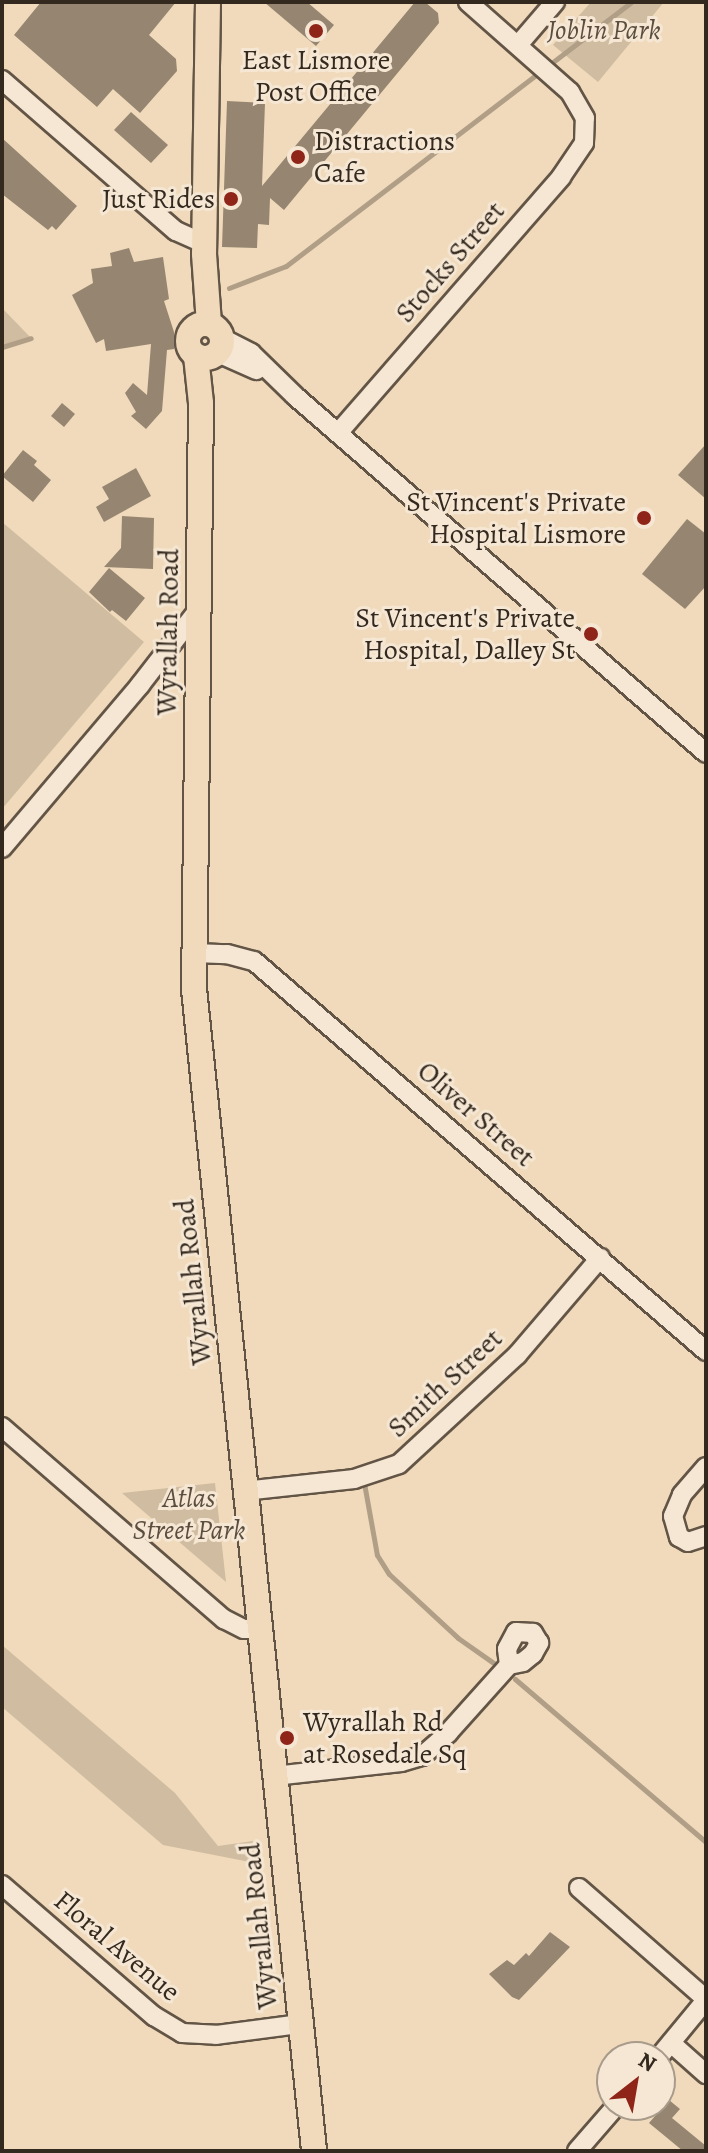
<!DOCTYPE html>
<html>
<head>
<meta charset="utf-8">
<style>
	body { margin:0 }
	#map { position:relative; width:708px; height:2153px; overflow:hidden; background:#f0dabb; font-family:Alegreya,serif }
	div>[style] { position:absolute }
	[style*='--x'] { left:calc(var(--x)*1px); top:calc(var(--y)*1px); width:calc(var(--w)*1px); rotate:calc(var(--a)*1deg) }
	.green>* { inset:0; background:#d0bca0 }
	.stream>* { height:5px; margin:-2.5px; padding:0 2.5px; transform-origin:2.5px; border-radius:2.5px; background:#b09e86 }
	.building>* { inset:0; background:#968570 }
	.roads { filter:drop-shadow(2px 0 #635546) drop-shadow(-2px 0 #635546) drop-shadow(0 2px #635546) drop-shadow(0 -2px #635546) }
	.minor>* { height:18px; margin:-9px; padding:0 9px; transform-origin:9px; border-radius:9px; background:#f5e7d3 }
	.major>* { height:24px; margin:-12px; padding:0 12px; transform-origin:12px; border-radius:12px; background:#f0dabb }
	.major>.ring { margin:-12px; padding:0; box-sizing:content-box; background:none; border:24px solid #f0dabb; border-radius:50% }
	.dots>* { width:22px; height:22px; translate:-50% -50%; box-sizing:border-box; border:4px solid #f5e7d3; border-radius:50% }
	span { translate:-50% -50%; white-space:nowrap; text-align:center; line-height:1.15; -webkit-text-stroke:6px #f5e7d3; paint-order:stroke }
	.park-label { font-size:28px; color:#5b4e3f; font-style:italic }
	.poi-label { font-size:28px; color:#34291f }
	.left { translate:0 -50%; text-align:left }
	.right { translate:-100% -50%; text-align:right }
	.street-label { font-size:28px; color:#34291f }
	.frame { position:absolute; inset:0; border:4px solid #34291f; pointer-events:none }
	.north { position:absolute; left:596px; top:2041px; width:80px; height:80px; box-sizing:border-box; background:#f5e7d3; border:2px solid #a89b8b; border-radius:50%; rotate:31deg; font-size:22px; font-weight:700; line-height:32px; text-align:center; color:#34291f }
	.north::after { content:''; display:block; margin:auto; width:28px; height:36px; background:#8f2418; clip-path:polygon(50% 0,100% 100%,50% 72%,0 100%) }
</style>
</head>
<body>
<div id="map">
	<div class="green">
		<div style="clip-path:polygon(591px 2px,664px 2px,598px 82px,553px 45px)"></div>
		<div style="clip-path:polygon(2px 308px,3px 309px,31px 338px,2px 347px)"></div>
		<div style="clip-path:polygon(2px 522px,144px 642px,2px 809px)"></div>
		<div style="clip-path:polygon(215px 1483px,226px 1582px,122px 1493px)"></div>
		<div style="clip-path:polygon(2px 1645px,175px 1793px,218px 1846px,253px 1841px,255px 1863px,163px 1845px,2px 1707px)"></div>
	</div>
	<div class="stream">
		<div style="--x:229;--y:288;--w:61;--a:-21.1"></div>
		<div style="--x:286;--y:266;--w:434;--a:-37.4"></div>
		<div style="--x:2;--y:347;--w:30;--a:-17"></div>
		<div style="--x:364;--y:1483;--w:73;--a:79.8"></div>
		<div style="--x:377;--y:1555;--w:22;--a:58"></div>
		<div style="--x:389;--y:1574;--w:94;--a:42.8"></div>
		<div style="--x:458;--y:1638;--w:45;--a:35.1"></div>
		<div style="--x:515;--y:1679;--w:251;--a:40.5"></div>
	</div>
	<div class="building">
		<div style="clip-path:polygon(41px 2px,176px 2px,149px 35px,176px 59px,177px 71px,140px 113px,113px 89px,97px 107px,14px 35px)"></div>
		<div style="clip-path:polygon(264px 2px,307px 2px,334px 25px,316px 46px)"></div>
		<div style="clip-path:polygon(415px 2px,425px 2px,438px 13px,439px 23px,284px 210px,270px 198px,269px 225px,258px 224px,257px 248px,222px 247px,227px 101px,265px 103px,262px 186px)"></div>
		<div style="clip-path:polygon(131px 112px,168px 145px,151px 163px,114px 130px)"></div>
		<div style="clip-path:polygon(2px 138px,77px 206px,56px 230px,52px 226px,48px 230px,2px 194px)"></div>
		<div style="clip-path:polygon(129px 248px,134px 262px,163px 257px,169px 299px,164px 301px,174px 332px,174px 349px,167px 350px,162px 411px,146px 429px,131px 416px,136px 412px,125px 393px,133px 383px,147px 395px,151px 344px,106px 351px,104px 339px,96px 343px,72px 295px,93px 283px,91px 269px,112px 266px,110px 253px)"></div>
		<div style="clip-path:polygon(62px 403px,75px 414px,64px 427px,51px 416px)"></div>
		<div style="clip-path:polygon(706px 444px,706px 499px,678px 475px)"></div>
		<div style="clip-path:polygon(23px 450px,37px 461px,34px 465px,51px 480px,33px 502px,2px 476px)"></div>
		<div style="clip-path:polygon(136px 468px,151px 496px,104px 522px,96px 507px,109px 499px,102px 487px)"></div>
		<div style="clip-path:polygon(122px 516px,154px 518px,153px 569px,104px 567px,121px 548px)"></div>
		<div style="clip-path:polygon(687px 519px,706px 534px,706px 586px,685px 609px,642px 574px)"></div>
		<div style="clip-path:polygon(109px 568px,145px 598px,126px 621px,112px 610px,110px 612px,89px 592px)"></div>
		<div style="clip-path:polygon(550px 1932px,570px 1947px,519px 2000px,512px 1997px,489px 1974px,507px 1960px,514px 1965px,526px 1953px,529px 1956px)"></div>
		<div style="clip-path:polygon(669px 2100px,680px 2109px,672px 2118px,706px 2146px,706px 2151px,683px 2151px,649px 2123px)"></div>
	</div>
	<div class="roads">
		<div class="minor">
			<div style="--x:518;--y:45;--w:57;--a:-49.3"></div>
			<div style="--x:2;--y:80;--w:230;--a:41"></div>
			<div style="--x:176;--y:231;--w:32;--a:24"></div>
			<div style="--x:222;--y:338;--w:33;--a:27"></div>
			<div style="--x:251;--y:353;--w:62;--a:44.3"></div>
			<div style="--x:295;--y:396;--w:544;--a:40.98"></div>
			<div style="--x:218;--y:353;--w:42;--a:24.1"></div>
			<div style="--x:338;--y:433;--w:340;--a:-48.9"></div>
			<div style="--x:561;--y:177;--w:41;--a:-55.9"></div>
			<div style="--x:584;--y:143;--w:25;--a:-88"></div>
			<div style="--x:585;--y:118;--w:30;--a:-120"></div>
			<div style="--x:570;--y:92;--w:136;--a:-138.6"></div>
			<div style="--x:2;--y:848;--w:214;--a:-49.7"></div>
			<div style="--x:140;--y:685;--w:96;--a:-52.2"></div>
			<div style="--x:194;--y:953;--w:33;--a:2"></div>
			<div style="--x:227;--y:954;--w:28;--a:15"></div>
			<div style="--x:254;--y:961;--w:597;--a:40.79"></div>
			<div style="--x:2;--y:1427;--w:294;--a:40.9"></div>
			<div style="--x:224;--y:1619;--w:22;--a:27"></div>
			<div style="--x:244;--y:1629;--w:17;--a:0"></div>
			<div style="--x:706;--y:1467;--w:37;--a:131"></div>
			<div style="--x:682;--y:1495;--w:23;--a:113"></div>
			<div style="--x:673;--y:1516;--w:22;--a:74"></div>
			<div style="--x:679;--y:1537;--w:10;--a:29"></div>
			<div style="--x:688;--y:1542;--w:19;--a:-18"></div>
			<div style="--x:244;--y:1491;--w:111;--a:-6.2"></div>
			<div style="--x:354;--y:1479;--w:47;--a:-18.4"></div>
			<div style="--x:399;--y:1464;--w:161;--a:-42.7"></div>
			<div style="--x:517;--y:1355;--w:128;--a:-49.4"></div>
			<div style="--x:274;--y:1776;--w:128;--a:-6.3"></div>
			<div style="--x:401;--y:1762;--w:22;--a:-16"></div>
			<div style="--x:422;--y:1756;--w:35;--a:-41"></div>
			<div style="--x:448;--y:1733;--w:91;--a:-48.1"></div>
			<div style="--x:509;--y:1665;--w:14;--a:-12"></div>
			<div style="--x:523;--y:1662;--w:13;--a:-39"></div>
			<div style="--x:533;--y:1654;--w:13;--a:-61"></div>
			<div style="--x:539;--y:1643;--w:12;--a:-121"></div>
			<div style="--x:533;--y:1633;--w:17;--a:-177"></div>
			<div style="--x:516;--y:1632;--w:19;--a:118"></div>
			<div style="--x:507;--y:1649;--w:16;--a:83"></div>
			<div style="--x:2;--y:1885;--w:201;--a:40.8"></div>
			<div style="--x:154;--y:2016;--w:33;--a:31"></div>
			<div style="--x:182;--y:2033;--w:34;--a:3"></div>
			<div style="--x:216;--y:2035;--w:84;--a:-7.5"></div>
			<div style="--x:579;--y:1888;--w:169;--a:41.2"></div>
			<div style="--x:671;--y:2043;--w:47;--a:41.5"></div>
			<div style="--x:659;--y:2057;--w:74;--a:-50.5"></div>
			<div style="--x:577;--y:2151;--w:61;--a:-49"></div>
		</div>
		<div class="major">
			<div style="--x:208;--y:2;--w:252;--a:90.9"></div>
			<div style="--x:204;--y:254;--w:70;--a:85.9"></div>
			<div class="ring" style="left:188px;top:324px;width:10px;height:10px"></div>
			<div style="--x:196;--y:356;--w:47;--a:83.9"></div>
			<div style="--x:201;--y:403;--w:586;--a:90.68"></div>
			<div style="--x:194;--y:989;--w:1168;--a:84.1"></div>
		</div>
	</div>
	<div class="dots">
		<div style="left:316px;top:31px;background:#8f2418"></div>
		<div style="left:298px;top:157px;background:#8f2418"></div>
		<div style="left:231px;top:199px;background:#8f2418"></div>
		<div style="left:644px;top:518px;background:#8f2418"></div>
		<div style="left:591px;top:634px;background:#8f2418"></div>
		<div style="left:287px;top:1738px;background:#8f2418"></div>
	</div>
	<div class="park-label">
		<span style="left:604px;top:30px">Joblin Park</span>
		<span style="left:189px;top:1514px">Atlas<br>Street Park</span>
	</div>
	<div class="poi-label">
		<span style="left:316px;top:76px">East Lismore<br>Post Office</span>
		<span class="left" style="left:314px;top:157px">Distractions<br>Cafe</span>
		<span class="right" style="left:215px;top:199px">Just Rides</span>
		<span class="right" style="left:626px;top:518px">St Vincent's Private<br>Hospital Lismore</span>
		<span class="right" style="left:575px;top:634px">St Vincent's Private<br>Hospital, Dalley St</span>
		<span class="left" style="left:303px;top:1738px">Wyrallah Rd<br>at Rosedale Sq</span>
	</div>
	<div class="street-label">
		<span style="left:450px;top:262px;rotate:-49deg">Stocks Street</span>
		<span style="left:168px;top:632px;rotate:-89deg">Wyrallah Road</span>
		<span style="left:476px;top:1114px;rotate:41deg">Oliver Street</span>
		<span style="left:193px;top:1282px;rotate:-96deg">Wyrallah Road</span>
		<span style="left:445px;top:1383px;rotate:-43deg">Smith Street</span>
		<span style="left:259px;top:1926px;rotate:-96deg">Wyrallah Road</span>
		<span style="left:117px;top:1946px;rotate:40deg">Floral Avenue</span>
	</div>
	<div class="frame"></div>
	<div class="north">N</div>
</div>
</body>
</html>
